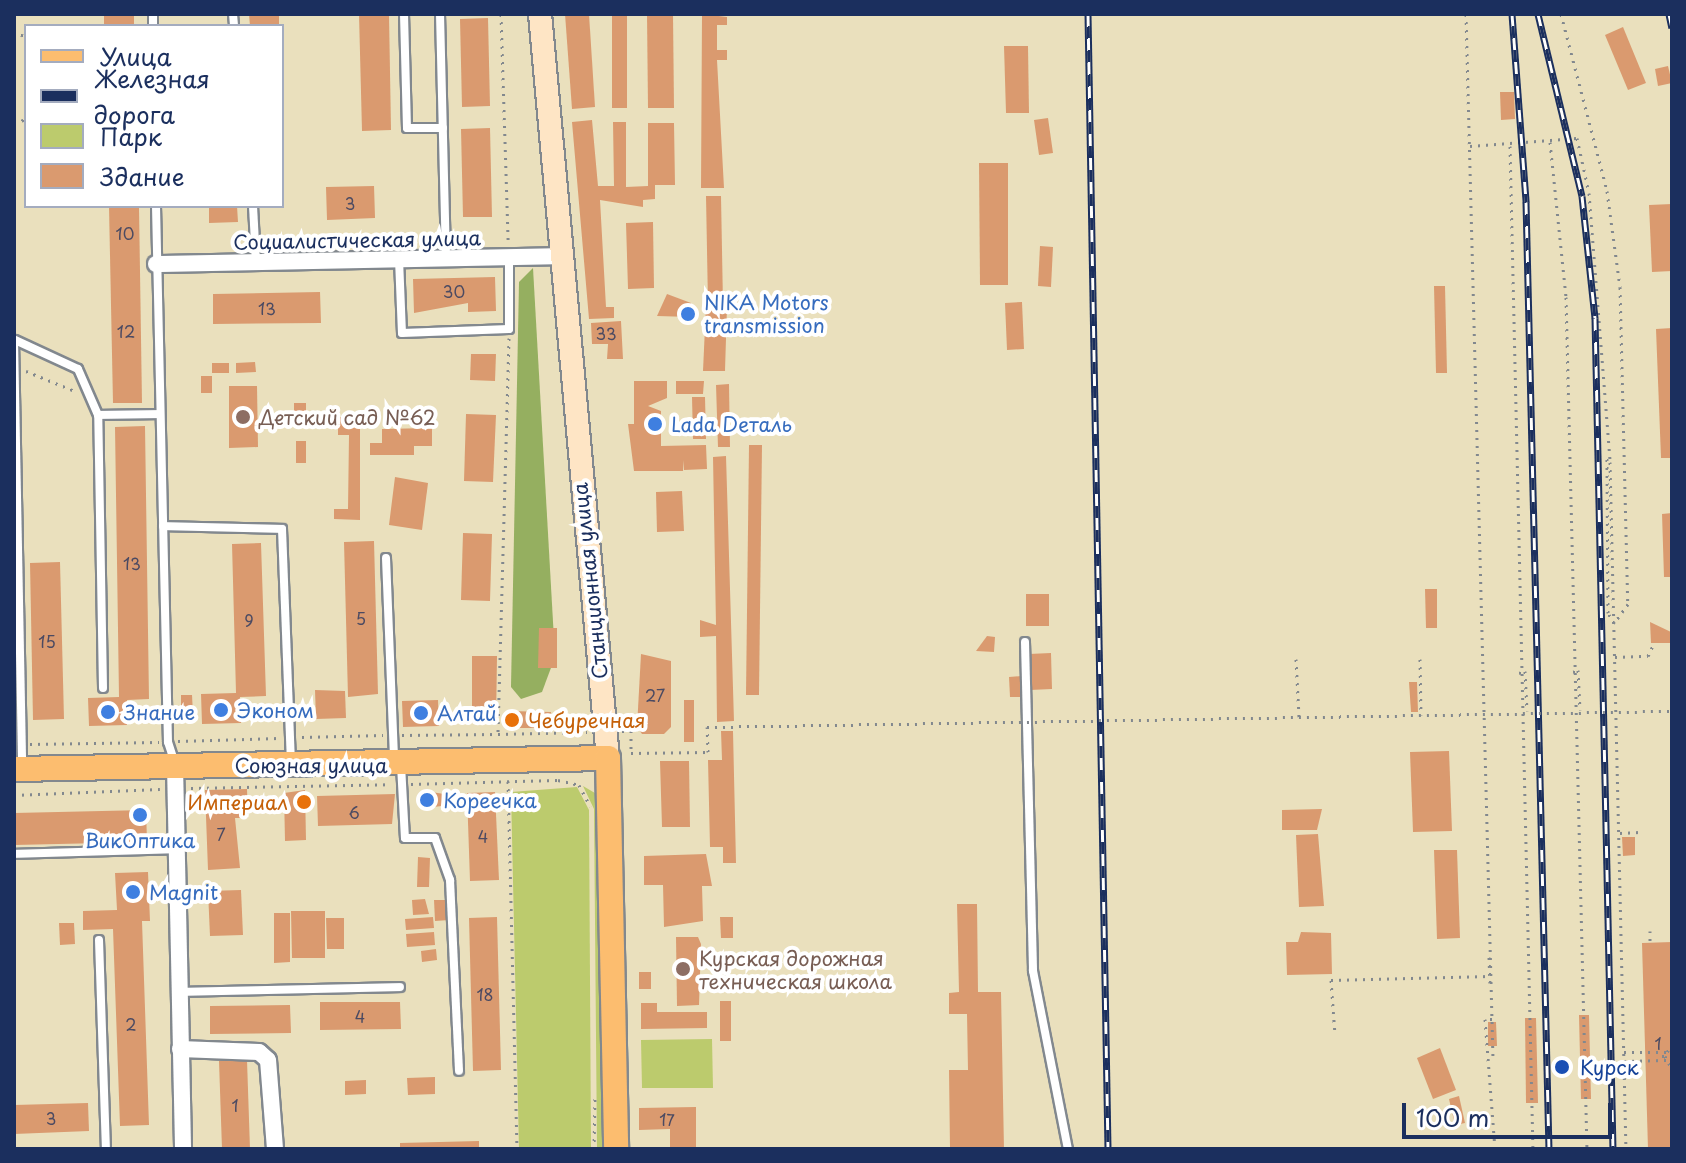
<!DOCTYPE html>
<html>
<head>
<meta charset="utf-8">
<style>
	body { margin:0 }
	#map { position:relative; width:1686px; height:1163px; overflow:hidden; background:#eae0bd; font-family:"Playpen Sans",sans-serif }
	div>[style] { position:absolute }
	[style*='--x'] { left:calc(var(--x)*1px); top:calc(var(--y)*1px); width:calc(var(--w)*1px); rotate:calc(var(--a)*1deg) }
	.green>* { inset:0; background:#bccb6d }
	.forest>* { inset:0; background:#95af60 }
	.building>* { inset:0; background:#da9a6f }
	.path>* { height:3px; margin-top:-1.5px; transform-origin:0; background:repeating-linear-gradient(90deg,#82888e 0 2px,transparent 0 8px) }
	.roads { filter:drop-shadow(2px 0 #82888e) drop-shadow(-2px 0 #82888e) drop-shadow(0 2px #82888e) drop-shadow(0 -2px #82888e) }
	.service>* { height:8px; margin:-4px; padding:0 4px; transform-origin:4px; border-radius:4px; background:#fff }
	.minor>* { height:16px; margin:-8px; padding:0 8px; transform-origin:8px; border-radius:8px; background:#fff }
	.secondary>* { height:22px; margin:-11px; padding:0 11px; transform-origin:11px; border-radius:11px; background:#fee5c5 }
	.primary>* { height:24px; margin:-12px; padding:0 12px; transform-origin:12px; border-radius:12px; background:#fcbd6f }
	.rail>* { height:7px; margin-top:-3.5px; transform-origin:0; background:repeating-linear-gradient(90deg,#fff 0 12px,#1b2f5e 0 24px); box-sizing:border-box; border-block:2px solid #1b2f5e }
	.path-bridge>* { height:3px; margin-top:-1.5px; transform-origin:0; background:repeating-linear-gradient(90deg,#82888e 0 2px,transparent 0 8px) }
	.dots>* { width:22px; height:22px; translate:-50% -50%; box-sizing:border-box; border:4px solid #fff; border-radius:50% }
	span { translate:-50% -50%; white-space:nowrap; text-align:center; line-height:1.15; -webkit-text-stroke:8px #fff; paint-order:stroke }
	.number-label { font-size:16px; color:#4b4a62 }
	.number-label span { -webkit-text-stroke-width:0 }
	.street-label { font-size:20px; color:#1b2f5e }
	.shop-label { font-size:20px; color:#366cbe }
	.left { translate:0 -50%; text-align:left }
	.education-label { font-size:20px; color:#785e54 }
	.food-label { font-size:20px; color:#c56008 }
	.right { translate:-100% -50%; text-align:right }
	.transit-label { font-size:20px; color:#164399 }
	.frame { position:absolute; inset:0; border:16px solid #1b2f5e; pointer-events:none }
	.legend { position:absolute; left:24px; top:24px; width:260px; height:184px; box-sizing:border-box; background:#fff; border:2px solid #a4acbf; margin:0; padding:10px 14px; list-style:none; font-size:24px; color:#1b2f5e }
	.legend li { display:flex; align-items:center; gap:16px; height:40px }
	.legend b { width:40px; border:2px solid #a4acbf }
	.scale { position:absolute; left:1402px; top:1103px; width:210px; height:36px; box-sizing:border-box; border:4px solid #1b2f5e; border-top:0; padding-left:10px; font-size:24px; line-height:28px; white-space:nowrap; color:#1b2f5e; -webkit-text-stroke:6px #fff; paint-order:stroke }
</style>
</head>
<body>
<div id="map">
	<div class="green">
		<div style="clip-path:polygon(583px 786px,600px 796px,611px 1149px,597px 1149px,594px 809px)"></div>
		<div style="clip-path:polygon(577px 787px,589px 810px,591px 1149px,519px 1149px,511px 792px)"></div>
		<div style="clip-path:polygon(712px 1039px,713px 1088px,642px 1088px,641px 1040px)"></div>
	</div>
	<div class="forest">
		<div style="clip-path:polygon(533px 268px,555px 657px,542px 692px,521px 699px,511px 687px,519px 282px)"></div>
	</div>
	<div class="building">
		<div style="clip-path:polygon(104px 14px,134px 14px,134px 26px,104px 26px)"></div>
		<div style="clip-path:polygon(249px 14px,279px 14px,279px 26px,250px 26px)"></div>
		<div style="clip-path:polygon(359px 14px,389px 14px,391px 130px,362px 131px)"></div>
		<div style="clip-path:polygon(565px 14px,589px 14px,595px 107px,572px 109px)"></div>
		<div style="clip-path:polygon(612px 14px,627px 14px,627px 108px,612px 108px)"></div>
		<div style="clip-path:polygon(647px 14px,673px 14px,674px 108px,648px 108px)"></div>
		<div style="clip-path:polygon(702px 14px,727px 17px,727px 25px,717px 25px,717px 50px,727px 50px,727px 60px,717px 60px,724px 188px,701px 188px)"></div>
		<div style="clip-path:polygon(488px 18px,490px 106px,462px 107px,460px 19px)"></div>
		<div style="clip-path:polygon(1623px 27px,1646px 83px,1628px 90px,1605px 35px)"></div>
		<div style="clip-path:polygon(1004px 46px,1028px 46px,1029px 113px,1006px 113px)"></div>
		<div style="clip-path:polygon(1668px 66px,1672px 83px,1658px 86px,1655px 69px)"></div>
		<div style="clip-path:polygon(1500px 92px,1514px 92px,1515px 119px,1501px 120px)"></div>
		<div style="clip-path:polygon(1048px 118px,1053px 153px,1039px 155px,1034px 120px)"></div>
		<div style="clip-path:polygon(592px 120px,598px 186px,614px 186px,613px 122px,626px 122px,626px 187px,648px 186px,648px 123px,674px 123px,675px 185px,655px 185px,655px 199px,643px 200px,643px 207px,600px 200px,606px 307px,614px 307px,614px 318px,589px 319px,572px 122px)"></div>
		<div style="clip-path:polygon(490px 128px,492px 217px,463px 217px,461px 129px)"></div>
		<div style="clip-path:polygon(979px 163px,1008px 163px,1008px 285px,980px 285px)"></div>
		<div style="clip-path:polygon(374px 186px,375px 218px,327px 220px,326px 187px)"></div>
		<div style="clip-path:polygon(706px 196px,721px 196px,723px 304px,708px 304px)"></div>
		<div style="clip-path:polygon(1672px 204px,1672px 271px,1652px 272px,1649px 205px)"></div>
		<div style="clip-path:polygon(109px 206px,139px 206px,142px 403px,113px 403px)"></div>
		<div style="clip-path:polygon(209px 206px,237px 206px,238px 222px,209px 223px)"></div>
		<div style="clip-path:polygon(653px 222px,654px 288px,628px 289px,626px 223px)"></div>
		<div style="clip-path:polygon(1040px 246px,1053px 247px,1051px 287px,1038px 286px)"></div>
		<div style="clip-path:polygon(495px 277px,496px 311px,468px 312px,468px 303px,414px 313px,413px 279px)"></div>
		<div style="clip-path:polygon(1434px 286px,1445px 286px,1447px 373px,1436px 373px)"></div>
		<div style="clip-path:polygon(320px 292px,321px 323px,213px 324px,213px 294px)"></div>
		<div style="clip-path:polygon(667px 294px,691px 303px,691px 317px,657px 316px)"></div>
		<div style="clip-path:polygon(1022px 302px,1024px 349px,1007px 350px,1005px 303px)"></div>
		<div style="clip-path:polygon(706px 305px,727px 306px,725px 371px,703px 371px)"></div>
		<div style="clip-path:polygon(621px 321px,623px 359px,607px 359px,608px 344px,592px 344px,591px 323px)"></div>
		<div style="clip-path:polygon(1672px 328px,1672px 458px,1661px 458px,1656px 329px)"></div>
		<div style="clip-path:polygon(471px 354px,496px 354px,495px 381px,470px 380px)"></div>
		<div style="clip-path:polygon(255px 362px,256px 372px,236px 373px,236px 363px)"></div>
		<div style="clip-path:polygon(212px 363px,229px 363px,229px 373px,212px 373px)"></div>
		<div style="clip-path:polygon(201px 376px,212px 376px,212px 393px,201px 393px)"></div>
		<div style="clip-path:polygon(634px 381px,667px 381px,667px 398px,648px 406px,661px 411px,661px 446px,706px 445px,707px 469px,684px 470px,684px 460px,683px 471px,634px 471px,628px 424px,634px 424px)"></div>
		<div style="clip-path:polygon(676px 381px,704px 381px,703px 394px,676px 394px)"></div>
		<div style="clip-path:polygon(729px 384px,730px 447px,718px 447px,716px 385px)"></div>
		<div style="clip-path:polygon(229px 386px,257px 386px,258px 447px,229px 448px)"></div>
		<div style="clip-path:polygon(692px 397px,705px 397px,706px 439px,693px 439px)"></div>
		<div style="clip-path:polygon(294px 403px,306px 403px,306px 421px,294px 421px)"></div>
		<div style="clip-path:polygon(466px 414px,496px 415px,493px 482px,464px 481px)"></div>
		<div style="clip-path:polygon(338px 417px,360px 417px,360px 520px,334px 519px,334px 509px,348px 509px,349px 435px,338px 435px)"></div>
		<div style="clip-path:polygon(145px 426px,149px 699px,127px 700px,127px 725px,89px 726px,88px 698px,119px 697px,115px 427px)"></div>
		<div style="clip-path:polygon(432px 428px,432px 446px,414px 446px,414px 455px,370px 455px,370px 443px,382px 443px,382px 429px)"></div>
		<div style="clip-path:polygon(296px 441px,306px 441px,306px 463px,296px 463px)"></div>
		<div style="clip-path:polygon(749px 445px,762px 445px,759px 695px,746px 695px)"></div>
		<div style="clip-path:polygon(726px 456px,734px 721px,717px 722px,716px 636px,700px 637px,700px 620px,716px 625px,713px 457px)"></div>
		<div style="clip-path:polygon(395px 477px,428px 483px,422px 530px,389px 525px)"></div>
		<div style="clip-path:polygon(682px 491px,684px 531px,657px 532px,656px 492px)"></div>
		<div style="clip-path:polygon(1672px 513px,1672px 577px,1664px 577px,1662px 514px)"></div>
		<div style="clip-path:polygon(463px 533px,492px 534px,490px 601px,461px 600px)"></div>
		<div style="clip-path:polygon(374px 541px,378px 694px,348px 697px,344px 542px)"></div>
		<div style="clip-path:polygon(261px 543px,266px 696px,240px 697px,241px 723px,202px 724px,201px 694px,236px 693px,232px 544px)"></div>
		<div style="clip-path:polygon(60px 562px,64px 719px,33px 720px,30px 563px)"></div>
		<div style="clip-path:polygon(1425px 589px,1437px 589px,1437px 628px,1426px 628px)"></div>
		<div style="clip-path:polygon(1026px 594px,1049px 594px,1049px 626px,1026px 626px)"></div>
		<div style="clip-path:polygon(1650px 622px,1671px 632px,1671px 643px,1651px 643px)"></div>
		<div style="clip-path:polygon(539px 628px,557px 628px,557px 668px,538px 668px)"></div>
		<div style="clip-path:polygon(987px 636px,995px 637px,994px 652px,976px 651px)"></div>
		<div style="clip-path:polygon(1051px 653px,1052px 689px,1030px 690px,1029px 654px)"></div>
		<div style="clip-path:polygon(641px 654px,671px 661px,671px 727px,664px 734px,642px 734px,637px 727px)"></div>
		<div style="clip-path:polygon(472px 656px,497px 656px,496px 723px,472px 723px)"></div>
		<div style="clip-path:polygon(1022px 676px,1022px 697px,1010px 697px,1009px 677px)"></div>
		<div style="clip-path:polygon(1409px 682px,1417px 682px,1418px 712px,1411px 712px)"></div>
		<div style="clip-path:polygon(315px 690px,345px 691px,346px 718px,316px 719px)"></div>
		<div style="clip-path:polygon(181px 695px,192px 695px,193px 714px,181px 714px)"></div>
		<div style="clip-path:polygon(438px 700px,439px 726px,403px 727px,402px 701px)"></div>
		<div style="clip-path:polygon(684px 700px,694px 700px,694px 742px,684px 742px)"></div>
		<div style="clip-path:polygon(507px 711px,551px 712px,551px 728px,507px 728px)"></div>
		<div style="clip-path:polygon(721px 731px,733px 731px,736px 863px,723px 863px,723px 847px,710px 847px,708px 760px,722px 760px)"></div>
		<div style="clip-path:polygon(1449px 751px,1452px 831px,1413px 832px,1410px 752px)"></div>
		<div style="clip-path:polygon(660px 761px,689px 761px,690px 827px,662px 827px)"></div>
		<div style="clip-path:polygon(247px 789px,248px 818px,235px 818px,240px 868px,208px 870px,205px 790px)"></div>
		<div style="clip-path:polygon(305px 790px,306px 840px,285px 841px,284px 793px)"></div>
		<div style="clip-path:polygon(431px 792px,451px 795px,451px 805px,424px 808px,422px 796px)"></div>
		<div style="clip-path:polygon(495px 792px,499px 880px,470px 881px,467px 793px)"></div>
		<div style="clip-path:polygon(395px 794px,392px 824px,318px 826px,317px 796px)"></div>
		<div style="clip-path:polygon(1322px 809px,1317px 830px,1282px 830px,1282px 810px)"></div>
		<div style="clip-path:polygon(146px 810px,147px 842px,14px 845px,14px 813px)"></div>
		<div style="clip-path:polygon(1318px 834px,1324px 906px,1299px 907px,1296px 835px)"></div>
		<div style="clip-path:polygon(1622px 837px,1635px 837px,1635px 855px,1623px 856px)"></div>
		<div style="clip-path:polygon(1434px 850px,1457px 850px,1460px 938px,1437px 939px)"></div>
		<div style="clip-path:polygon(706px 854px,712px 886px,702px 886px,703px 921px,664px 927px,663px 885px,644px 885px,644px 856px)"></div>
		<div style="clip-path:polygon(418px 857px,430px 858px,429px 887px,417px 887px)"></div>
		<div style="clip-path:polygon(148px 872px,150px 921px,142px 921px,149px 1125px,120px 1126px,113px 929px,83px 930px,83px 911px,117px 910px,115px 873px)"></div>
		<div style="clip-path:polygon(241px 890px,243px 935px,210px 936px,208px 891px)"></div>
		<div style="clip-path:polygon(425px 899px,429px 914px,413px 915px,412px 900px)"></div>
		<div style="clip-path:polygon(434px 900px,447px 900px,449px 920px,435px 921px)"></div>
		<div style="clip-path:polygon(957px 904px,977px 904px,978px 992px,1001px 992px,1004px 1149px,950px 1149px,949px 1070px,968px 1070px,967px 1014px,949px 1014px,949px 993px,959px 992px)"></div>
		<div style="clip-path:polygon(291px 911px,325px 911px,325px 958px,292px 958px)"></div>
		<div style="clip-path:polygon(274px 913px,290px 913px,290px 962px,274px 963px)"></div>
		<div style="clip-path:polygon(433px 917px,434px 928px,406px 930px,405px 919px)"></div>
		<div style="clip-path:polygon(497px 917px,501px 1070px,473px 1071px,469px 918px)"></div>
		<div style="clip-path:polygon(720px 917px,733px 917px,733px 938px,721px 938px)"></div>
		<div style="clip-path:polygon(326px 918px,344px 918px,344px 949px,327px 949px)"></div>
		<div style="clip-path:polygon(59px 923px,74px 923px,75px 944px,60px 945px)"></div>
		<div style="clip-path:polygon(434px 932px,435px 945px,407px 947px,406px 934px)"></div>
		<div style="clip-path:polygon(1301px 932px,1331px 933px,1332px 974px,1287px 975px,1286px 942px,1298px 942px)"></div>
		<div style="clip-path:polygon(676px 937px,698px 937px,701px 944px,699px 1005px,677px 1006px)"></div>
		<div style="clip-path:polygon(1672px 942px,1672px 1149px,1648px 1149px,1642px 943px)"></div>
		<div style="clip-path:polygon(436px 949px,437px 960px,422px 962px,421px 951px)"></div>
		<div style="clip-path:polygon(639px 972px,651px 972px,651px 989px,639px 989px)"></div>
		<div style="clip-path:polygon(720px 1001px,731px 1001px,731px 1041px,720px 1041px)"></div>
		<div style="clip-path:polygon(320px 1002px,400px 1002px,401px 1029px,320px 1030px)"></div>
		<div style="clip-path:polygon(641px 1003px,657px 1003px,657px 1012px,707px 1012px,707px 1028px,641px 1029px)"></div>
		<div style="clip-path:polygon(290px 1005px,291px 1033px,210px 1034px,210px 1006px)"></div>
		<div style="clip-path:polygon(1579px 1015px,1589px 1015px,1591px 1099px,1581px 1099px)"></div>
		<div style="clip-path:polygon(1525px 1018px,1536px 1018px,1538px 1103px,1526px 1103px)"></div>
		<div style="clip-path:polygon(1488px 1022px,1496px 1022px,1497px 1046px,1488px 1046px)"></div>
		<div style="clip-path:polygon(1440px 1048px,1456px 1090px,1433px 1099px,1417px 1058px)"></div>
		<div style="clip-path:polygon(247px 1060px,250px 1149px,222px 1149px,219px 1061px)"></div>
		<div style="clip-path:polygon(435px 1077px,435px 1094px,408px 1095px,407px 1078px)"></div>
		<div style="clip-path:polygon(366px 1080px,366px 1094px,345px 1095px,345px 1081px)"></div>
		<div style="clip-path:polygon(1459px 1096px,1465px 1123px,1455px 1125px,1449px 1099px)"></div>
		<div style="clip-path:polygon(88px 1103px,89px 1131px,14px 1134px,14px 1105px)"></div>
		<div style="clip-path:polygon(696px 1107px,696px 1149px,670px 1149px,670px 1129px,639px 1130px,639px 1108px)"></div>
		<div style="clip-path:polygon(479px 1141px,479px 1149px,400px 1149px,400px 1143px)"></div>
	</div>
	<div class="path">
		<div style="--x:501;--y:14;--w:228;--a:88.2"></div>
		<div style="--x:1466;--y:14;--w:1044;--a:88.52"></div>
		<div style="--x:1561;--y:14;--w:183;--a:75.4"></div>
		<div style="--x:1607;--y:191;--w:97;--a:82.3"></div>
		<div style="--x:1620;--y:287;--w:317;--a:88.6"></div>
		<div style="--x:1628;--y:604;--w:24;--a:126"></div>
		<div style="--x:1614;--y:623;--w:12;--a:-121"></div>
		<div style="--x:1608;--y:613;--w:157;--a:-90.4"></div>
		<div style="--x:14;--y:31;--w:13;--a:27"></div>
		<div style="--x:14;--y:123;--w:13;--a:-18"></div>
		<div style="--x:1550;--y:142;--w:156;--a:84.1"></div>
		<div style="--x:1566;--y:297;--w:852;--a:88.59"></div>
		<div style="--x:1470;--y:146;--w:107;--a:-4.3"></div>
		<div style="--x:1577;--y:138;--w:56;--a:77.7"></div>
		<div style="--x:1589;--y:193;--w:270;--a:85.5"></div>
		<div style="--x:1610;--y:462;--w:687;--a:88.67"></div>
		<div style="--x:1510;--y:146;--w:1003;--a:88.69"></div>
		<div style="--x:509;--y:338;--w:396;--a:91.6"></div>
		<div style="--x:498;--y:734;--w:89;--a:-1.3"></div>
		<div style="--x:26;--y:371;--w:53;--a:22.2"></div>
		<div style="--x:1615;--y:657;--w:33;--a:-2"></div>
		<div style="--x:1648;--y:656;--w:14;--a:-65"></div>
		<div style="--x:1296;--y:659;--w:58;--a:87"></div>
		<div style="--x:1420;--y:659;--w:56;--a:89"></div>
		<div style="--x:1573;--y:672;--w:5;--a:-22"></div>
		<div style="--x:1578;--y:670;--w:40;--a:87.1"></div>
		<div style="--x:1519;--y:673;--w:6;--a:-18"></div>
		<div style="--x:1525;--y:671;--w:40;--a:87.1"></div>
		<div style="--x:1667;--y:711;--w:5;--a:0"></div>
		<div style="--x:622;--y:731;--w:9;--a:0"></div>
		<div style="--x:631;--y:731;--w:22;--a:90"></div>
		<div style="--x:631;--y:753;--w:77;--a:-0.7"></div>
		<div style="--x:708;--y:752;--w:25;--a:-92"></div>
		<div style="--x:402;--y:735;--w:96;--a:-0.6"></div>
		<div style="--x:302;--y:737;--w:81;--a:-1.4"></div>
		<div style="--x:178;--y:741;--w:101;--a:-1.7"></div>
		<div style="--x:30;--y:744;--w:129;--a:-0.9"></div>
		<div style="--x:508;--y:781;--w:368;--a:88.6"></div>
		<div style="--x:411;--y:784;--w:147;--a:-1.6"></div>
		<div style="--x:558;--y:780;--w:22;--a:13"></div>
		<div style="--x:579;--y:785;--w:24;--a:62"></div>
		<div style="--x:191;--y:788;--w:200;--a:-1.1"></div>
		<div style="--x:14;--y:795;--w:146;--a:-2.4"></div>
		<div style="--x:1620;--y:833;--w:20;--a:-3"></div>
		<div style="--x:1650;--y:931;--w:12;--a:90"></div>
		<div style="--x:1489;--y:957;--w:26;--a:88"></div>
		<div style="--x:1331;--y:980;--w:55;--a:85.8"></div>
		<div style="--x:1492;--y:1019;--w:7;--a:180"></div>
		<div style="--x:1485;--y:1019;--w:130;--a:85.6"></div>
		<div style="--x:1672;--y:1043;--w:15;--a:118"></div>
		<div style="--x:1665;--y:1056;--w:15;--a:62"></div>
		<div style="--x:1624;--y:1052;--w:42;--a:0"></div>
		<div style="--x:1662;--y:1056;--w:10;--a:0"></div>
		<div style="--x:1624;--y:1061;--w:42;--a:-1.4"></div>
		<div style="--x:594;--y:1149;--w:52;--a:-88.9"></div>
	</div>
	<div class="roads">
		<div class="service">
			<div style="--x:153;--y:14;--w:12;--a:90"></div>
			<div style="--x:233;--y:14;--w:12;--a:85"></div>
			<div style="--x:404;--y:14;--w:114;--a:88.5"></div>
			<div style="--x:407;--y:128;--w:36;--a:0"></div>
			<div style="--x:440;--y:14;--w:244;--a:88.6"></div>
			<div style="--x:156;--y:206;--w:536;--a:88.72"></div>
			<div style="--x:168;--y:742;--w:23;--a:72"></div>
			<div style="--x:253;--y:206;--w:56;--a:86.9"></div>
			<div style="--x:399;--y:259;--w:74;--a:87.7"></div>
			<div style="--x:402;--y:333;--w:107;--a:-2.1"></div>
			<div style="--x:509;--y:329;--w:72;--a:-90"></div>
			<div style="--x:14;--y:340;--w:427;--a:88.9"></div>
			<div style="--x:15;--y:340;--w:69;--a:24.7"></div>
			<div style="--x:78;--y:369;--w:50;--a:66.5"></div>
			<div style="--x:163;--y:526;--w:119;--a:1.4"></div>
			<div style="--x:282;--y:529;--w:232;--a:87.8"></div>
			<div style="--x:386;--y:558;--w:201;--a:87.7"></div>
			<div style="--x:1025;--y:642;--w:329;--a:88.6"></div>
			<div style="--x:1033;--y:971;--w:181;--a:78.9"></div>
			<div style="--x:103;--y:688;--w:273;--a:-91"></div>
			<div style="--x:98;--y:415;--w:62;--a:-0.9"></div>
			<div style="--x:401;--y:765;--w:73;--a:86.9"></div>
			<div style="--x:405;--y:838;--w:30;--a:0"></div>
			<div style="--x:435;--y:838;--w:45;--a:70.3"></div>
			<div style="--x:450;--y:880;--w:191;--a:87.3"></div>
			<div style="--x:14;--y:854;--w:164;--a:-1.7"></div>
			<div style="--x:99;--y:940;--w:209;--a:88.1"></div>
			<div style="--x:180;--y:992;--w:220;--a:-1.3"></div>
		</div>
		<div class="minor">
			<div style="--x:156;--y:264;--w:403;--a:-1.1"></div>
			<div style="--x:175;--y:765;--w:384;--a:88.8"></div>
			<div style="--x:180;--y:1049;--w:79;--a:2.2"></div>
			<div style="--x:259;--y:1052;--w:12;--a:42"></div>
			<div style="--x:268;--y:1060;--w:89;--a:85.5"></div>
		</div>
		<div class="secondary">
			<div style="--x:540;--y:14;--w:747;--a:84.78"></div>
		</div>
		<div class="primary">
			<div style="--x:14;--y:769;--w:594;--a:-1.06"></div>
			<div style="--x:608;--y:758;--w:391;--a:88.8"></div>
		</div>
	</div>
	<div class="rail">
		<div style="--x:1088;--y:14;--w:1135;--a:88.99"></div>
		<div style="--x:1512;--y:14;--w:189;--a:85.7"></div>
		<div style="--x:1526;--y:202;--w:947;--a:88.61"></div>
		<div style="--x:1538;--y:14;--w:187;--a:76.4"></div>
		<div style="--x:1582;--y:196;--w:123;--a:83.9"></div>
		<div style="--x:1595;--y:318;--w:831;--a:88.76"></div>
		<div style="--x:1669;--y:14;--w:14;--a:78"></div>
	</div>
	<div class="path-bridge">
		<div style="--x:707;--y:727;--w:960;--a:-0.95"></div>
		<div style="--x:1331;--y:980;--w:159;--a:-1.4"></div>
	</div>
	<div class="dots">
		<div style="left:688px;top:314px;background:#3f7fe0"></div>
		<div style="left:243px;top:417px;background:#8d6e63"></div>
		<div style="left:655px;top:424px;background:#3f7fe0"></div>
		<div style="left:221px;top:710px;background:#3f7fe0"></div>
		<div style="left:108px;top:712px;background:#3f7fe0"></div>
		<div style="left:421px;top:713px;background:#3f7fe0"></div>
		<div style="left:512px;top:720px;background:#e8710a"></div>
		<div style="left:427px;top:800px;background:#3f7fe0"></div>
		<div style="left:304px;top:802px;background:#e8710a"></div>
		<div style="left:140px;top:815px;background:#3f7fe0"></div>
		<div style="left:133px;top:892px;background:#3f7fe0"></div>
		<div style="left:683px;top:969px;background:#8d6e63"></div>
		<div style="left:1562px;top:1067px;background:#1a4fb4"></div>
	</div>
	<div class="number-label">
		<span style="left:350px;top:203px">3</span>
		<span style="left:125px;top:233px">10</span>
		<span style="left:454px;top:291px">30</span>
		<span style="left:267px;top:308px">13</span>
		<span style="left:126px;top:331px">12</span>
		<span style="left:606px;top:333px">33</span>
		<span style="left:132px;top:563px">13</span>
		<span style="left:361px;top:618px">5</span>
		<span style="left:249px;top:620px">9</span>
		<span style="left:47px;top:641px">15</span>
		<span style="left:655px;top:695px">27</span>
		<span style="left:354px;top:812px">6</span>
		<span style="left:221px;top:834px">7</span>
		<span style="left:483px;top:836px">4</span>
		<span style="left:485px;top:994px">18</span>
		<span style="left:360px;top:1016px">4</span>
		<span style="left:131px;top:1024px">2</span>
		<span style="left:1658px;top:1043px">1</span>
		<span style="left:235px;top:1105px">1</span>
		<span style="left:51px;top:1118px">3</span>
		<span style="left:667px;top:1119px">17</span>
	</div>
	<div class="street-label">
		<span style="left:357px;top:240px;rotate:-1deg">Социалистическая улица</span>
		<span style="left:590px;top:581px;rotate:-96deg">Станционная улица</span>
		<span style="left:311px;top:765px">Союзная улица</span>
	</div>
	<div class="shop-label">
		<span class="left" style="left:704px;top:314px">NIKA Motors<br>transmission</span>
		<span class="left" style="left:671px;top:424px">Lada Dеталь</span>
		<span class="left" style="left:237px;top:710px">Эконом</span>
		<span class="left" style="left:124px;top:712px">Знание</span>
		<span class="left" style="left:437px;top:713px">Алтай</span>
		<span class="left" style="left:443px;top:800px">Кореечка</span>
		<span style="left:140px;top:840px">ВикОптика</span>
		<span class="left" style="left:149px;top:892px">Magnit</span>
	</div>
	<div class="education-label">
		<span class="left" style="left:259px;top:417px">Детский сад №62</span>
		<span class="left" style="left:699px;top:970px">Курская дорожная<br>техническая школа</span>
	</div>
	<div class="food-label">
		<span class="left" style="left:528px;top:720px">Чебуречная</span>
		<span class="right" style="left:288px;top:802px">Империал</span>
	</div>
	<div class="transit-label">
		<span class="left" style="left:1580px;top:1067px">Курск</span>
	</div>
	<div class="frame"></div>
	<ul class="legend">
	<li><b style="height:10px;background:#fcbd6f"></b>Улица</li>
	<li><b style="height:10px;background:#1b2f5e"></b>Железная дорога</li>
	<li><b style="height:22px;background:#bccb6d"></b>Парк</li>
	<li><b style="height:22px;background:#da9a6f"></b>Здание</li>
	</ul>
	<div class="scale">100 m</div>
</div>
</body>
</html>
